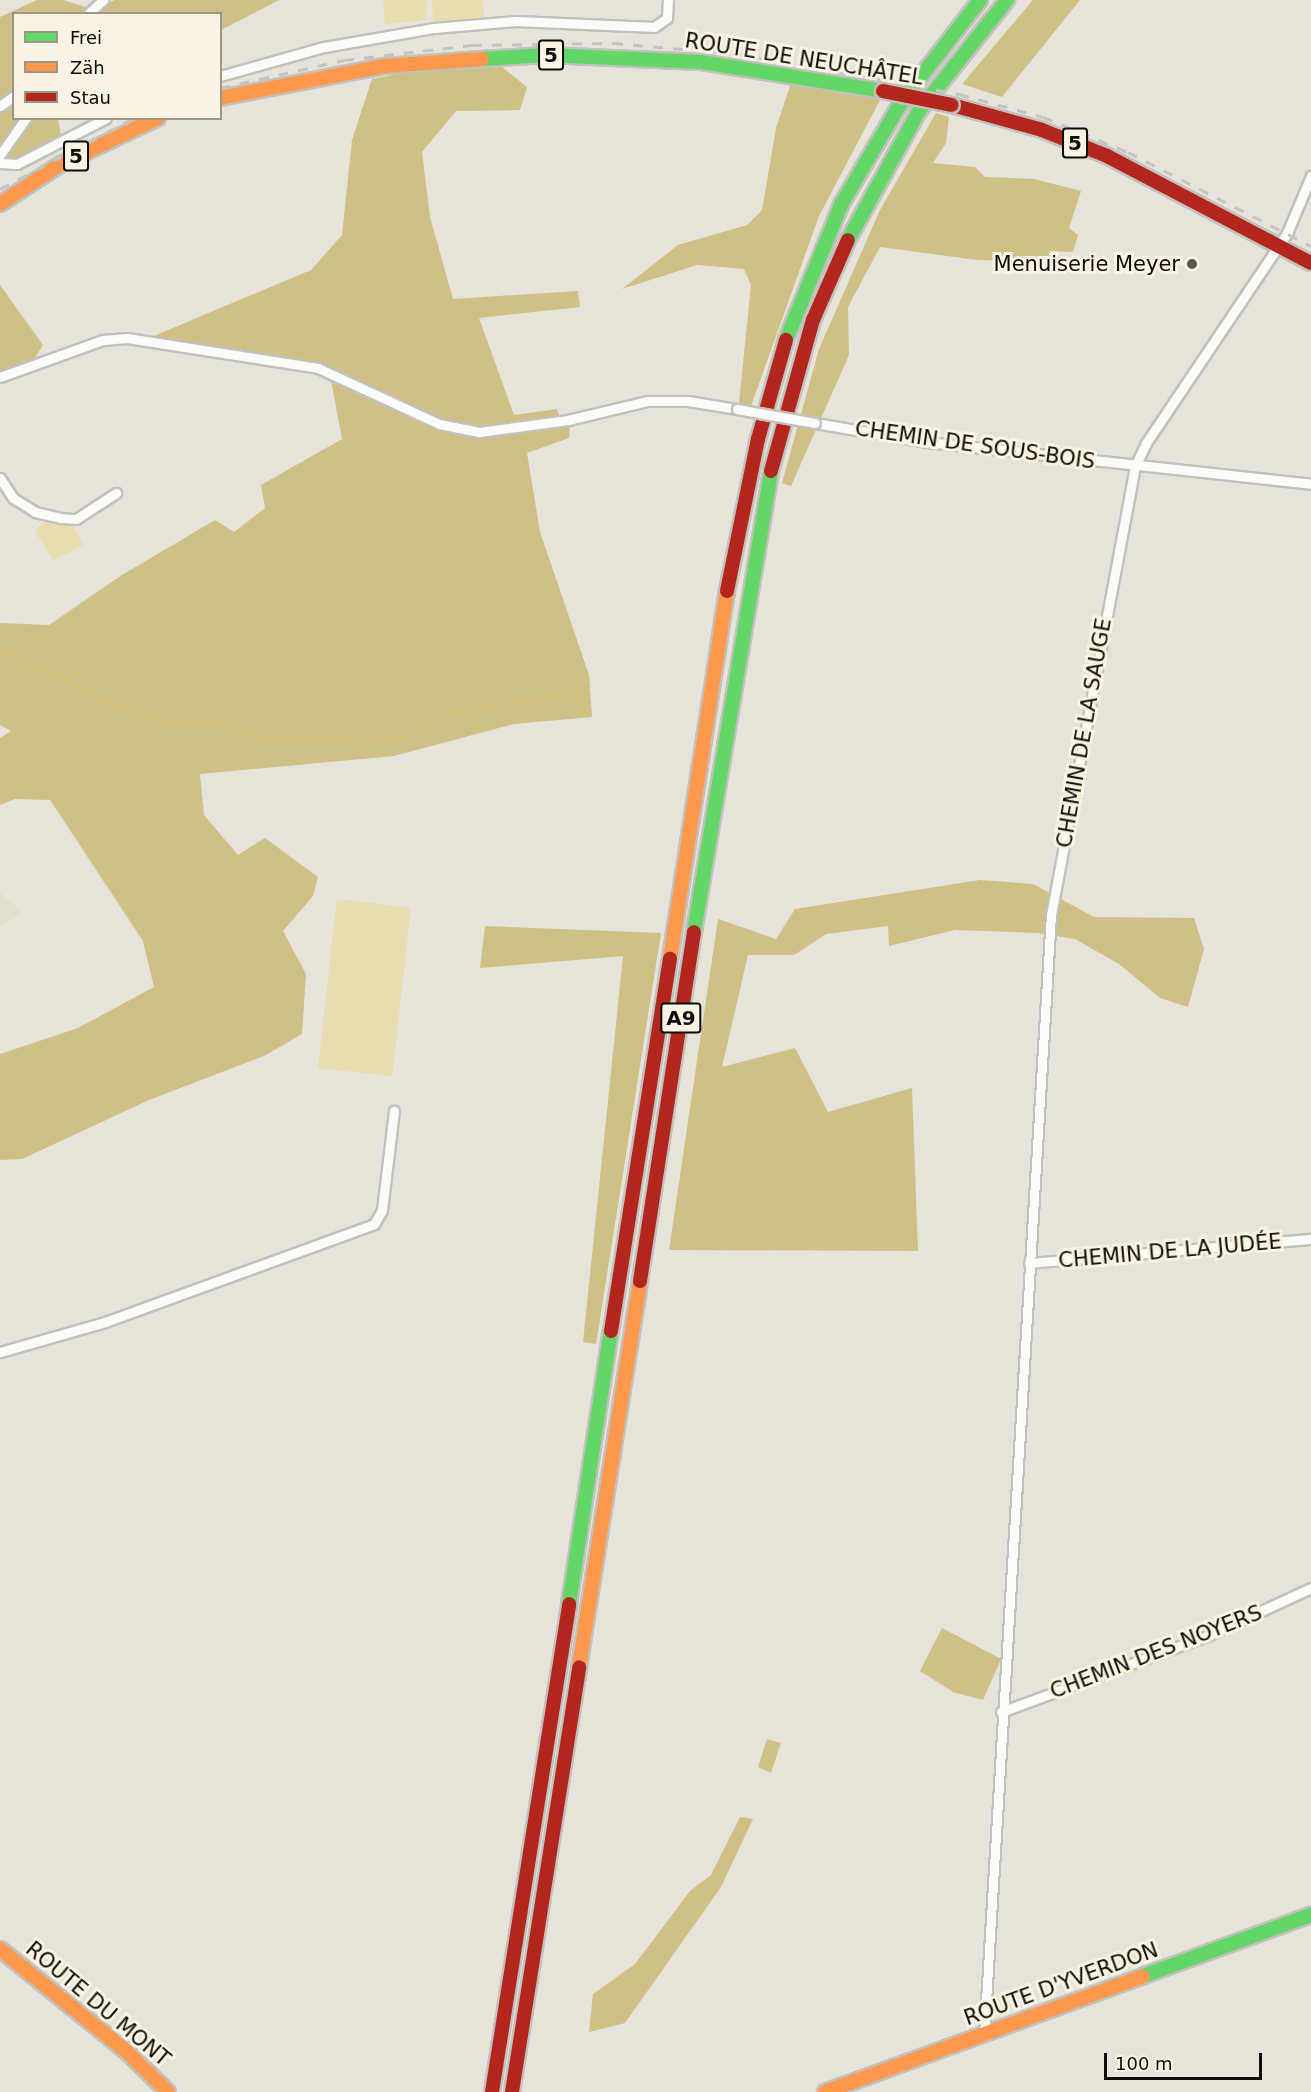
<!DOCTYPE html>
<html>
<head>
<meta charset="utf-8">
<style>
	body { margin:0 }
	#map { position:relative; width:1311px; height:2092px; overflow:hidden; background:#e5e3da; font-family:"DejaVu Sans",sans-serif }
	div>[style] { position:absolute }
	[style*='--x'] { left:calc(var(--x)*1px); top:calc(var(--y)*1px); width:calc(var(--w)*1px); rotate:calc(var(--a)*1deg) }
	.built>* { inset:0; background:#e2decc }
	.green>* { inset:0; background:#e8dcb1 }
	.forest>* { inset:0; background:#cfc085 }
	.stream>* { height:3px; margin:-1.5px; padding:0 1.5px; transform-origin:1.5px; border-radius:1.5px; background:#d4c179 }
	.roads { filter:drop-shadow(2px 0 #c3c1bb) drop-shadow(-2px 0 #c3c1bb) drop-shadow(0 2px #c3c1bb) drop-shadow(0 -2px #c3c1bb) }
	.street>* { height:9px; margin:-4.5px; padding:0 4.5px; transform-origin:4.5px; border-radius:4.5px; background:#fbfbf9 }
	.fast>* { height:14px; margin:-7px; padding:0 7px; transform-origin:7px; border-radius:7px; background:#63d668 }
	.slow>* { height:14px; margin:-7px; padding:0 7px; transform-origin:7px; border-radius:7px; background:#ff974d }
	.jam>* { height:14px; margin:-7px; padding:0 7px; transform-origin:7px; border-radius:7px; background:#b3261e }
	.rail>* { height:3px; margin-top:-1.5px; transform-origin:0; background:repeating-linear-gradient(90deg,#c4c4c0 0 10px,transparent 0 20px) }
	.bridges { filter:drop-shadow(2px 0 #c3c1bb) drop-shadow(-2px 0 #c3c1bb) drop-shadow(0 2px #c3c1bb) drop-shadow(0 -2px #c3c1bb) }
	.street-bridge>* { height:9px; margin:-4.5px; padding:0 4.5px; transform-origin:4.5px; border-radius:4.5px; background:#fbfbf9 }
	.jam-bridge>* { height:14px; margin:-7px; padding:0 7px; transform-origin:7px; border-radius:7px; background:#b3261e }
	.dots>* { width:16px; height:16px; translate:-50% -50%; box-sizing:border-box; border:3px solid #f8f3e2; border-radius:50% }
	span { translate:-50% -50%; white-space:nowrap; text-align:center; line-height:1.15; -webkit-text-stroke:6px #f8f3e2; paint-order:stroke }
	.shield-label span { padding:2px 4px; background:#f8f3e2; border:2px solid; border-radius:4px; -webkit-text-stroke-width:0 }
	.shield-label { font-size:20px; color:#0d0c07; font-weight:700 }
	.street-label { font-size:21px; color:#0d0c07 }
	.poi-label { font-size:21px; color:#0d0c07 }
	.right { translate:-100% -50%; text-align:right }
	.legend { position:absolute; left:12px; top:12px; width:210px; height:108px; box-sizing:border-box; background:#f8f3e2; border:2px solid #9a978a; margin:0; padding:8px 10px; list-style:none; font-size:18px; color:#0d0c07 }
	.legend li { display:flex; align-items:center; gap:12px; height:30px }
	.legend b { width:30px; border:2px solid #9a978a }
	.scale { position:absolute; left:1104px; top:2053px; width:158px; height:27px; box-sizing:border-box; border:3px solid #0d0c07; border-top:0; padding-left:8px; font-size:18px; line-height:21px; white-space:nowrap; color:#0d0c07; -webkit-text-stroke:4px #f8f3e2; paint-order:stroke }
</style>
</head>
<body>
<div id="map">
	<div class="built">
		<div style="clip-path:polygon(0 893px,23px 913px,0 927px)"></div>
	</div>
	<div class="green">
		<div style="clip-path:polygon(383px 0,428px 0,425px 20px,385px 24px)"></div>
		<div style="clip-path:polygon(432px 0,483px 0,484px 18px,433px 22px)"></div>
		<div style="clip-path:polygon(50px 521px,72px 524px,84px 545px,53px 560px,34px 530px)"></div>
		<div style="clip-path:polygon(337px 899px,411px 908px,392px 1076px,318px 1068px)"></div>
	</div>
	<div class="forest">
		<div style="clip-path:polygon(37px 0,63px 0,98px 11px,114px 0,279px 0,221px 30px,220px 14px,14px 14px,14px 118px,58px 119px,61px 135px,25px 159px,0 159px,0 17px)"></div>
		<div style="clip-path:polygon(1033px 0,1080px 0,1002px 97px,962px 84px)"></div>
		<div style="clip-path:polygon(502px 67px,527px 87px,520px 110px,456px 111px,422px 152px,430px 217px,453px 299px,578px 291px,580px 307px,479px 318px,514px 415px,557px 409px,560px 418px,530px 430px,570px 426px,569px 438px,527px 453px,540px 532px,589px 675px,592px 717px,514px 724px,394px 756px,200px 774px,204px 815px,238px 855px,265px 838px,318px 877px,313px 896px,283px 931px,306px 974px,302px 1034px,264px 1056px,149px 1100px,22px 1159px,0 1160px,0 1054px,78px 1028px,154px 987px,143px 941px,50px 800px,15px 799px,0 805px,0 738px,11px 731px,0 725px,0 623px,49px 625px,122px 575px,215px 520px,234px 532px,265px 508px,261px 485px,342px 439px,329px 370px,258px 364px,142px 341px,311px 270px,342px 235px,352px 140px,372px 79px,403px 73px)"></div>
		<div style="clip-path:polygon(791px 83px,880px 100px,819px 216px,751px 406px,739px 403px,751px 285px,744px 269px,697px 265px,622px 289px,678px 245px,747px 225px,762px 210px,776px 128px)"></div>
		<div style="clip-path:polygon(936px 113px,949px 117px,946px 143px,933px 163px,975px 167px,985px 177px,1034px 179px,1081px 191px,1069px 228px,1078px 235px,1073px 252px,1050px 251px,1047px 262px,977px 260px,880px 247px,848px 307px,849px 355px,791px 486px,782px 483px,819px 349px,880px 210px)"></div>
		<div style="clip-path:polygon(0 285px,43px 345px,33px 361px,0 371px)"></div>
		<div style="clip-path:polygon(980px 880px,1033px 884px,1094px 917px,1194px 918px,1204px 949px,1188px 1007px,1160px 998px,1119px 964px,1075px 939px,1038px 933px,955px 930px,889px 946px,888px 926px,826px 934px,794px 955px,748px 955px,722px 1067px,795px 1048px,828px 1112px,912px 1088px,918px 1251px,669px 1250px,718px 919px,776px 939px,795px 909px)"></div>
		<div style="clip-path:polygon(485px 926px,661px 933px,596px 1344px,583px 1342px,623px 956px,480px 968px)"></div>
		<div style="clip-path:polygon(942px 1628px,1001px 1659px,983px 1700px,953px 1692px,920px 1671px)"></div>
		<div style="clip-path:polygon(767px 1739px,781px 1743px,771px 1773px,758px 1767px)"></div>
		<div style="clip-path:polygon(740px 1817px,753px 1819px,721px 1887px,625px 2023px,589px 2032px,593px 1994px,635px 1964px,690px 1891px,711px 1875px)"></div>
	</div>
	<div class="stream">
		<div style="--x:0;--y:650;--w:15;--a:20"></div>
		<div style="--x:14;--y:655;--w:14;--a:54"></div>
		<div style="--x:22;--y:666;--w:15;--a:-8"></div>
		<div style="--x:37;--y:664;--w:101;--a:27.8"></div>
		<div style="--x:126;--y:711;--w:43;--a:14.7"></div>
		<div style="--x:168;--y:722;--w:47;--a:-1.2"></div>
		<div style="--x:215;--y:721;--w:48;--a:22.2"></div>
		<div style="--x:259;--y:739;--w:72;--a:-1.6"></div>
		<div style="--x:331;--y:737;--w:33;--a:9"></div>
		<div style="--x:364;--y:742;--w:42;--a:-8.1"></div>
		<div style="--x:406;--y:736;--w:52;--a:-26.1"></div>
		<div style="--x:453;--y:713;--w:59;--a:-10.7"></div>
		<div style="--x:511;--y:702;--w:48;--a:-8.5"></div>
		<div style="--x:558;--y:695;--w:27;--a:17"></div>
	</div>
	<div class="roads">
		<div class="street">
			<div style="--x:88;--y:14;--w:21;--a:-43"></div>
			<div style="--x:220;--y:76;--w:108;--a:-15.6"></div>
			<div style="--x:324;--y:47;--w:112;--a:-9.8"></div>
			<div style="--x:434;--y:28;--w:82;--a:-4.9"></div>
			<div style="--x:516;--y:21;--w:138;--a:2.5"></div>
			<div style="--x:654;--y:27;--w:16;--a:-35"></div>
			<div style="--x:667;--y:18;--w:18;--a:-87"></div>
			<div style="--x:0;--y:106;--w:17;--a:-36"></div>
			<div style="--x:0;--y:155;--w:45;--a:-54.9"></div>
			<div style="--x:0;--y:163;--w:17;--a:3"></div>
			<div style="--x:17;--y:164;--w:100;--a:-27.3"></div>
			<div style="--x:0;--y:377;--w:109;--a:-19.8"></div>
			<div style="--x:103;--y:340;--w:24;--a:-5"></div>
			<div style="--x:127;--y:338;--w:193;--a:8.9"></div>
			<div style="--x:318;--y:368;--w:133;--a:24.8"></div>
			<div style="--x:439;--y:424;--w:41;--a:11.3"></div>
			<div style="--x:479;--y:432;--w:90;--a:-7.7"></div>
			<div style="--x:568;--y:420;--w:81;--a:-13.5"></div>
			<div style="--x:647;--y:401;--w:41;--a:0"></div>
			<div style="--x:688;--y:401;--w:50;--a:9.3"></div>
			<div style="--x:815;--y:423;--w:114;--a:9.6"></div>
			<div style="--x:927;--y:442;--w:386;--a:6.2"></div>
			<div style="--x:0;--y:478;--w:24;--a:57"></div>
			<div style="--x:13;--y:498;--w:26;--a:32"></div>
			<div style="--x:35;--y:512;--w:26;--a:13"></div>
			<div style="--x:60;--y:518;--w:16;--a:4"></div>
			<div style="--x:76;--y:519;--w:48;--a:-33"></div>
			<div style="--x:1029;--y:1263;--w:283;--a:-4.9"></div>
			<div style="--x:0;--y:1352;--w:109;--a:-15.9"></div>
			<div style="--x:105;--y:1322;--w:286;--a:-20"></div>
			<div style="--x:374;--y:1224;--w:16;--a:-60"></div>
			<div style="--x:382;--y:1210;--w:100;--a:-83.1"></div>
			<div style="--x:1001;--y:1712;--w:220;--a:-20.3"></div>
			<div style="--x:1207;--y:1636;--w:115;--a:-24.8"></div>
			<div style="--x:984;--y:2035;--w:1122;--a:-86.58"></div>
			<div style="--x:1051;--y:915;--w:457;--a:-79.4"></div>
			<div style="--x:1135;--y:466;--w:25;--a:-64"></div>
			<div style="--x:1146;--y:443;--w:253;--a:-56.1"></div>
			<div style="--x:1287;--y:233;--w:62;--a:-67.2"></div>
		</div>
		<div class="fast">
			<div style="--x:482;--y:59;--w:64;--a:-3.6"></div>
			<div style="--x:546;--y:55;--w:155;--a:2.6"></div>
			<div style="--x:701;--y:62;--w:184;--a:9.1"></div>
			<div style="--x:848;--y:240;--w:147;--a:-61.2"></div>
			<div style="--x:919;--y:111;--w:142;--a:-51.6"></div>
			<div style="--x:786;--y:340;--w:148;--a:-67.8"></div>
			<div style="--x:842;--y:203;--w:118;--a:-59.5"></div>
			<div style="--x:902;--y:101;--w:128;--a:-52.3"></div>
			<div style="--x:694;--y:932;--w:467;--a:-80.5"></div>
			<div style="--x:569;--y:1604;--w:276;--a:-81.3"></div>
			<div style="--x:1143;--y:1976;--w:179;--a:-20"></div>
		</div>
		<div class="slow">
			<div style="--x:220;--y:98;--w:168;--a:-11"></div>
			<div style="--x:385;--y:66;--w:97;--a:-4.1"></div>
			<div style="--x:0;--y:204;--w:73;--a:-33.3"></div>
			<div style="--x:61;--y:164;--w:107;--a:-25.4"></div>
			<div style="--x:670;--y:959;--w:372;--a:-81.2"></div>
			<div style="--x:579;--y:1667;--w:391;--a:-81"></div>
			<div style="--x:0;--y:1949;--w:164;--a:39"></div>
			<div style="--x:127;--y:2052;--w:57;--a:44.3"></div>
			<div style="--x:825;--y:2092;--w:338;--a:-20"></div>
		</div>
		<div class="jam">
			<div style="--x:952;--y:105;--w:93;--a:15.5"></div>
			<div style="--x:1042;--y:130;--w:70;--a:21.8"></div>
			<div style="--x:1107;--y:156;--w:230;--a:27.7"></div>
			<div style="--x:771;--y:471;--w:157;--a:-74.5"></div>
			<div style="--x:813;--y:320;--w:87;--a:-66.4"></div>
			<div style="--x:727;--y:591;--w:155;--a:-78.5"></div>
			<div style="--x:758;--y:439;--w:103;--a:-74.2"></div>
			<div style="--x:640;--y:1281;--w:353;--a:-81.2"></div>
			<div style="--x:611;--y:1331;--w:377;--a:-81"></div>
			<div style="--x:492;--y:2092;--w:494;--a:-81"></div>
			<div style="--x:512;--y:2092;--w:430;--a:-81"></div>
		</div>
	</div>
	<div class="rail">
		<div style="--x:220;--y:88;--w:127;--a:-12.7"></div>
		<div style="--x:344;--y:60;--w:129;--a:-6.7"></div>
		<div style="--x:472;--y:45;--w:141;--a:-0.8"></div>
		<div style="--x:613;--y:43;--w:126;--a:5"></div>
		<div style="--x:739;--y:54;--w:224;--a:10.3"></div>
		<div style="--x:959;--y:94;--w:87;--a:15.3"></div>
		<div style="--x:1043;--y:117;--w:92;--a:22.4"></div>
		<div style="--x:1128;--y:152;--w:206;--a:27.2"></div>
		<div style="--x:0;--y:189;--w:152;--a:-27.9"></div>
	</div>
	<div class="bridges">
		<div class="street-bridge">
			<div style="--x:737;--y:409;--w:79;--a:10.2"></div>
		</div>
		<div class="jam-bridge">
			<div style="--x:883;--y:91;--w:70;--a:11.5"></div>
		</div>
	</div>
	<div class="dots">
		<div style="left:1192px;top:264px;background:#595751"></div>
	</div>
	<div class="shield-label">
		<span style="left:551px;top:55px">5</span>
		<span style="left:1075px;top:143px">5</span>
		<span style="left:76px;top:156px">5</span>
		<span style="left:681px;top:1018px">A9</span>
	</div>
	<div class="street-label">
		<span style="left:804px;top:59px;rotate:9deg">ROUTE DE NEUCHÂTEL</span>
		<span style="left:975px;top:445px;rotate:8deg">CHEMIN DE SOUS-BOIS</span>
		<span style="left:1084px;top:733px;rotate:-80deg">CHEMIN DE LA SAUGE</span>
		<span style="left:1170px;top:1251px;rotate:-5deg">CHEMIN DE LA JUDÉE</span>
		<span style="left:1156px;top:1652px;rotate:-21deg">CHEMIN DES NOYERS</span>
		<span style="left:1061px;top:1984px;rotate:-20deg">ROUTE D'YVERDON</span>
		<span style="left:98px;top:2004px;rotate:40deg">ROUTE DU MONT</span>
	</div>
	<div class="poi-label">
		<span class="right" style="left:1180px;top:264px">Menuiserie Meyer</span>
	</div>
	<ul class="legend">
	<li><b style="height:8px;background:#63d668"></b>Frei</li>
	<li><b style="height:8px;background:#ff974d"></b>Zäh</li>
	<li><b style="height:8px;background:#b3261e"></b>Stau</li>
	</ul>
	<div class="scale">100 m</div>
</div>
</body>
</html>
